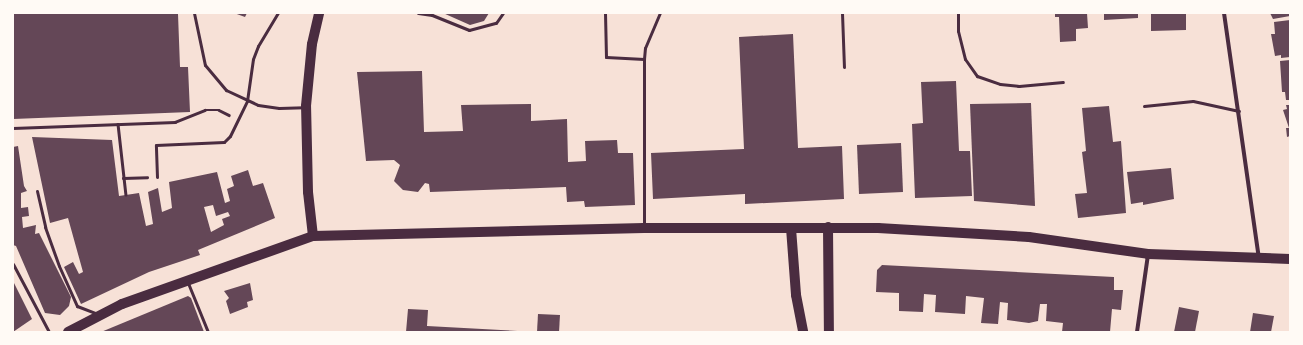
<!DOCTYPE html>
<html>
<head>
<meta charset="utf-8">
<style>
	body { margin:0 }
	#map { position:relative; width:1303px; height:345px; overflow:hidden; background:#f7e1d7; font-family:"Varela Round",sans-serif }
	div>[style] { position:absolute }
	[style*='--x'] { left:calc(var(--x)*1px); top:calc(var(--y)*1px); width:calc(var(--w)*1px); rotate:calc(var(--a)*1deg) }
	.building>* { inset:0; background:#644757 }
	.path>* { height:2.5px; margin:-1.25px; padding:0 1.25px; transform-origin:1.25px; border-radius:1.25px; background:#4a2c40 }
	.service>* { height:3px; margin:-1.5px; padding:0 1.5px; transform-origin:1.5px; border-radius:1.5px; background:#4a2c40 }
	.minor>* { height:4px; margin:-2px; padding:0 2px; transform-origin:2px; border-radius:2px; background:#4a2c40 }
	.primary>* { height:10px; margin:-5px; padding:0 5px; transform-origin:5px; border-radius:5px; background:#4a2c40 }
	span { translate:-50% -50%; white-space:nowrap; text-align:center; line-height:1.15; -webkit-text-stroke:3px #fffaf5; paint-order:stroke }
	.frame { position:absolute; inset:0; border:14px solid #fffaf5; pointer-events:none }
</style>
</head>
<body>
<div id="map">
	<div class="building">
		<div style="clip-path:polygon(13px 13px,178px 14px,180px 67px,188px 67px,190px 112px,13px 119px)"></div>
		<div style="clip-path:polygon(234px 13px,247px 13px,245px 17px)"></div>
		<div style="clip-path:polygon(443px 13px,489px 13px,484px 21px,470px 25px)"></div>
		<div style="clip-path:polygon(1055px 13px,1087px 13px,1088px 28px,1076px 29px,1076px 41px,1060px 42px,1059px 17px,1055px 17px)"></div>
		<div style="clip-path:polygon(1104px 13px,1138px 13px,1138px 18px,1104px 20px)"></div>
		<div style="clip-path:polygon(1151px 13px,1186px 13px,1186px 30px,1151px 31px)"></div>
		<div style="clip-path:polygon(1270px 13px,1290px 13px,1290px 16px,1273px 19px)"></div>
		<div style="clip-path:polygon(1290px 20px,1290px 57px,1281px 58px,1281px 55px,1275px 56px,1271px 34px,1275px 34px,1274px 22px)"></div>
		<div style="clip-path:polygon(793px 34px,798px 148px,842px 146px,844px 199px,745px 204px,745px 194px,653px 199px,651px 153px,744px 149px,739px 37px)"></div>
		<div style="clip-path:polygon(1290px 60px,1290px 100px,1286px 100px,1285px 92px,1282px 92px,1280px 61px)"></div>
		<div style="clip-path:polygon(422px 71px,424px 132px,463px 131px,461px 105px,531px 104px,531px 121px,567px 119px,568px 162px,586px 161px,585px 141px,617px 140px,618px 153px,633px 153px,635px 205px,585px 207px,584px 201px,567px 202px,566px 187px,430px 192px,429px 184px,425px 183px,418px 192px,403px 190px,394px 181px,400px 165px,394px 160px,366px 161px,357px 72px)"></div>
		<div style="clip-path:polygon(956px 81px,959px 151px,970px 151px,972px 196px,915px 198px,912px 124px,923px 123px,921px 82px)"></div>
		<div style="clip-path:polygon(1031px 103px,1035px 206px,974px 201px,970px 104px)"></div>
		<div style="clip-path:polygon(1286px 105px,1290px 105px,1290px 136px,1287px 137px,1286px 128px,1289px 128px,1283px 110px,1287px 109px)"></div>
		<div style="clip-path:polygon(1109px 106px,1113px 142px,1121px 141px,1126px 213px,1078px 218px,1075px 194px,1087px 193px,1082px 152px,1086px 151px,1082px 108px)"></div>
		<div style="clip-path:polygon(evenodd,32px 137px,112px 140px,119px 196px,139px 193px,146px 226px,153px 224px,148px 192px,158px 188px,162px 212px,172px 208px,169px 182px,217px 172px,225px 203px,230px 201px,227px 189px,234px 186px,231px 176px,248px 170px,253px 186px,263px 183px,275px 218px,198px 250px,200px 255px,149px 272px,81px 304px,64px 267px,73px 262px,79px 274px,83px 272px,68px 218px,50px 223px,32px 137px,213px 205px,216px 216px,228px 212px,230px 216px,222px 219px,224px 225px,211px 232px,204px 207px,213px 205px)"></div>
		<div style="clip-path:polygon(901px 143px,903px 192px,859px 194px,857px 145px)"></div>
		<div style="clip-path:polygon(18px 146px,24px 186px,27px 191px,21px 193px,21px 208px,28px 207px,29px 216px,22px 217px,23px 228px,36px 225px,35px 234px,39px 233px,71px 297px,69px 306px,60px 315px,45px 313px,16px 246px,13px 245px,13px 147px)"></div>
		<div style="clip-path:polygon(1171px 168px,1174px 199px,1143px 205px,1143px 202px,1131px 204px,1127px 172px)"></div>
		<div style="clip-path:polygon(882px 265px,1114px 277px,1114px 290px,1123px 290px,1121px 310px,1112px 309px,1110px 332px,1062px 332px,1063px 323px,1046px 321px,1047px 304px,1040px 304px,1038px 321px,1029px 323px,1007px 320px,1008px 303px,1000px 302px,998px 324px,981px 323px,984px 298px,966px 296px,965px 314px,935px 312px,936px 295px,924px 294px,923px 312px,899px 311px,899px 293px,876px 292px,877px 270px)"></div>
		<div style="clip-path:polygon(13px 281px,32px 319px,13px 332px)"></div>
		<div style="clip-path:polygon(250px 283px,253px 300px,247px 302px,248px 307px,230px 314px,226px 301px,229px 298px,224px 291px)"></div>
		<div style="clip-path:polygon(188px 296px,191px 298px,204px 332px,101px 332px)"></div>
		<div style="clip-path:polygon(1179px 307px,1199px 311px,1195px 332px,1174px 332px)"></div>
		<div style="clip-path:polygon(408px 309px,428px 310px,427px 326px,536px 332px,406px 332px)"></div>
		<div style="clip-path:polygon(1253px 313px,1274px 316px,1271px 332px,1250px 332px)"></div>
		<div style="clip-path:polygon(538px 314px,560px 315px,559px 332px,537px 332px)"></div>
	</div>
	<div class="path">
		<div style="--x:118;--y:124;--w:71;--a:83.6"></div>
		<div style="--x:13;--y:128;--w:162;--a:-2.1"></div>
		<div style="--x:175;--y:122;--w:32;--a:-22"></div>
		<div style="--x:205;--y:110;--w:14;--a:0"></div>
		<div style="--x:219;--y:110;--w:11;--a:27"></div>
		<div style="--x:123;--y:178;--w:24;--a:-2"></div>
	</div>
	<div class="service">
		<div style="--x:194;--y:13;--w:53;--a:78.1"></div>
		<div style="--x:205;--y:65;--w:33;--a:50"></div>
		<div style="--x:226;--y:90;--w:35;--a:25"></div>
		<div style="--x:258;--y:105;--w:21;--a:8"></div>
		<div style="--x:279;--y:108;--w:25;--a:-2"></div>
		<div style="--x:418;--y:13;--w:14;--a:8"></div>
		<div style="--x:432;--y:15;--w:40;--a:22"></div>
		<div style="--x:469;--y:30;--w:28;--a:-15"></div>
		<div style="--x:496;--y:23;--w:12;--a:-55"></div>
		<div style="--x:605;--y:13;--w:44;--a:88.7"></div>
		<div style="--x:606;--y:57;--w:38;--a:3"></div>
		<div style="--x:842;--y:13;--w:54;--a:87.9"></div>
		<div style="--x:958;--y:13;--w:18;--a:90"></div>
		<div style="--x:958;--y:31;--w:29;--a:76"></div>
		<div style="--x:965;--y:59;--w:21;--a:55"></div>
		<div style="--x:977;--y:76;--w:24;--a:19"></div>
		<div style="--x:1000;--y:84;--w:19;--a:6"></div>
		<div style="--x:1019;--y:86;--w:44;--a:-5.2"></div>
		<div style="--x:1144;--y:106;--w:49;--a:-5.8"></div>
		<div style="--x:1193;--y:101;--w:47;--a:12.3"></div>
		<div style="--x:157;--y:177;--w:32;--a:-92"></div>
		<div style="--x:156;--y:145;--w:68;--a:-2.5"></div>
		<div style="--x:224;--y:142;--w:8;--a:-45"></div>
		<div style="--x:230;--y:136;--w:39;--a:-64"></div>
		<div style="--x:247;--y:101;--w:42;--a:-81.9"></div>
		<div style="--x:253;--y:59;--w:14;--a:-69"></div>
		<div style="--x:258;--y:46;--w:39;--a:-59"></div>
		<div style="--x:37;--y:191;--w:37;--a:77"></div>
		<div style="--x:45;--y:227;--w:41;--a:70.3"></div>
		<div style="--x:59;--y:266;--w:44;--a:65.8"></div>
		<div style="--x:77;--y:306;--w:22;--a:21"></div>
		<div style="--x:644;--y:226;--w:167;--a:-90"></div>
		<div style="--x:644;--y:59;--w:11;--a:-85"></div>
		<div style="--x:645;--y:48;--w:38;--a:-67"></div>
		<div style="--x:13;--y:264;--w:77;--a:62.1"></div>
		<div style="--x:188;--y:283;--w:53;--a:67.8"></div>
	</div>
	<div class="minor">
		<div style="--x:1224;--y:13;--w:247;--a:81.9"></div>
		<div style="--x:1137;--y:332;--w:78;--a:-81.9"></div>
	</div>
	<div class="primary">
		<div style="--x:828;--y:227;--w:105;--a:89.5"></div>
		<div style="--x:791;--y:228;--w:67;--a:85.7"></div>
		<div style="--x:796;--y:295;--w:38;--a:79"></div>
		<div style="--x:313;--y:236;--w:44;--a:-96.5"></div>
		<div style="--x:308;--y:192;--w:86;--a:-91.3"></div>
		<div style="--x:306;--y:106;--w:62;--a:-84.5"></div>
		<div style="--x:312;--y:44;--w:32;--a:-77"></div>
		<div style="--x:68;--y:332;--w:61;--a:-27.4"></div>
		<div style="--x:122;--y:304;--w:203;--a:-19.6"></div>
		<div style="--x:313;--y:236;--w:331;--a:-1.4"></div>
		<div style="--x:644;--y:228;--w:234;--a:0"></div>
		<div style="--x:878;--y:228;--w:151;--a:3.4"></div>
		<div style="--x:1029;--y:237;--w:120;--a:8.1"></div>
		<div style="--x:1148;--y:254;--w:142;--a:2"></div>
	</div>
	<div class="frame"></div>
</div>
</body>
</html>
